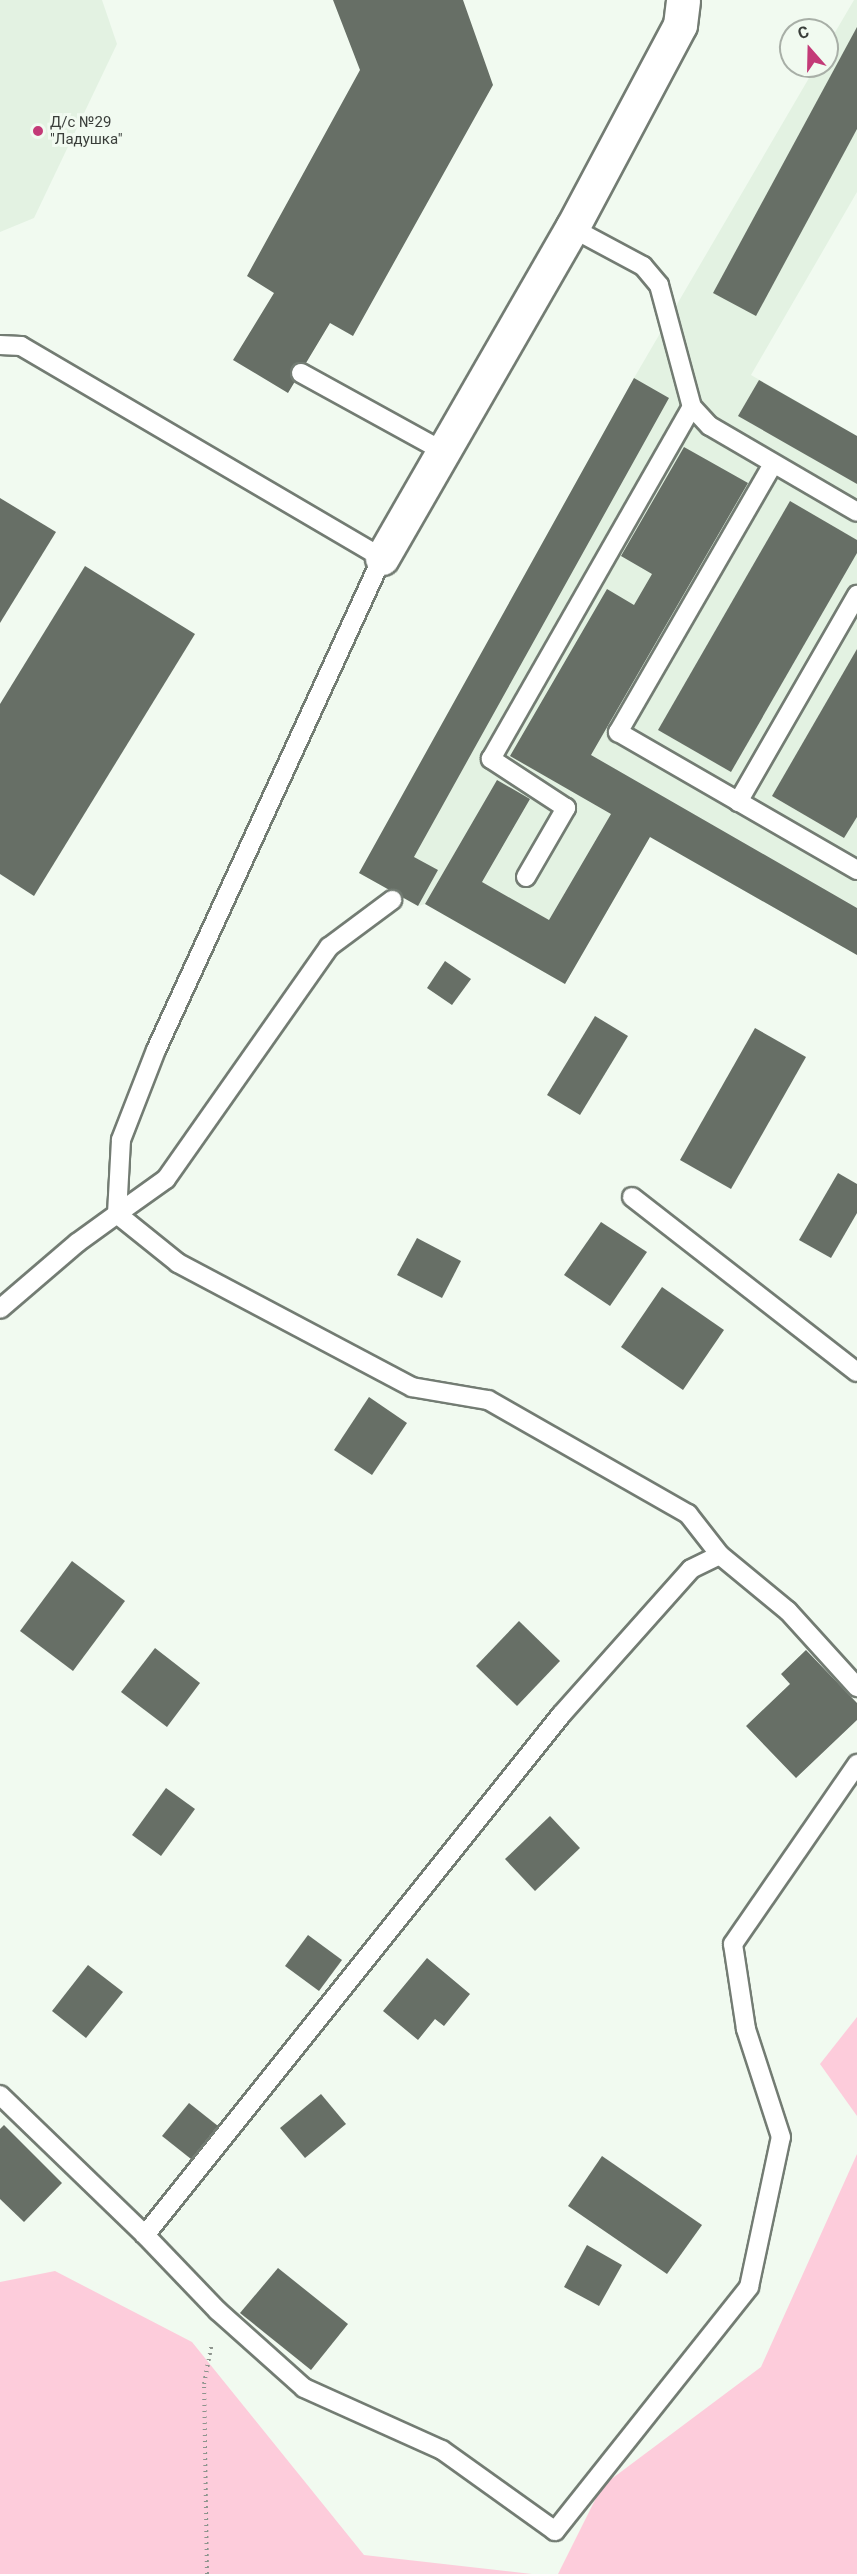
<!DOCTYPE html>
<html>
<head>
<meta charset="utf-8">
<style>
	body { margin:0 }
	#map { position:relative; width:857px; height:2574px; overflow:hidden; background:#f1faf0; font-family:Roboto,sans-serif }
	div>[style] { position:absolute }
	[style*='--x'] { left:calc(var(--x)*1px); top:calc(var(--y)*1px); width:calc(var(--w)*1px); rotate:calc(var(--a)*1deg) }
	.built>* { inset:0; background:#e3f2e2 }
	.green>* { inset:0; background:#fdccdb }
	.building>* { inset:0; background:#676f66 }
	.path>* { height:4px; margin-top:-2px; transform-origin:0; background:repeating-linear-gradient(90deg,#8d948d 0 1.5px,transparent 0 6px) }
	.roads { filter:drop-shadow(2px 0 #737c73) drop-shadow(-2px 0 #737c73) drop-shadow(0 2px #737c73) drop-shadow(0 -2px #737c73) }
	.lane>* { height:18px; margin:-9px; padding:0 9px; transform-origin:9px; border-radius:9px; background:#fff }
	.street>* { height:33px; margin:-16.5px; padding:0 16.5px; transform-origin:16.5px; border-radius:16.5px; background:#fff }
	.dots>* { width:16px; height:16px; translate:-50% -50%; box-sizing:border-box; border:3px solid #f1faf0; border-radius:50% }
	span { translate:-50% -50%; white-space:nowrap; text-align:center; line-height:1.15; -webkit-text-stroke:6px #f1faf0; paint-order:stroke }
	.poi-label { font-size:15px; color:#3a3e3a }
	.left { translate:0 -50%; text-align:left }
	.north { position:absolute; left:779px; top:18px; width:60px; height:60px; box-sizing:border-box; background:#f1faf0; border:2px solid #a8afa7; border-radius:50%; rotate:340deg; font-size:16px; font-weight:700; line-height:24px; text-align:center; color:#3a3e3a }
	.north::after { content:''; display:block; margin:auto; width:21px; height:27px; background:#c33a77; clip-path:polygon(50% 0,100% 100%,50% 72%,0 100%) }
</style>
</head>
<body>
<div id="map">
	<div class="built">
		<div style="clip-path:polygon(0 0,102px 0,117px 44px,34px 218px,0 232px)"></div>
		<div style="clip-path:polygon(854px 0,857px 0,857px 192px,751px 375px,857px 436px,857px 955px,650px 837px,565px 984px,425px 904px,418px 906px,359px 873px,634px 378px,816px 66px,827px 66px,827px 46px)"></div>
	</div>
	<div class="green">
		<div style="clip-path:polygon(857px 2017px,857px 2116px,820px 2064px)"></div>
		<div style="clip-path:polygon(857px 2154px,857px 2574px,558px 2574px,602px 2486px,761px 2367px)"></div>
		<div style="clip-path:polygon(55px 2271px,192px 2342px,364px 2555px,532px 2574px,0 2574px,0 2282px)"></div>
	</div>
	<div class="building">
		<div style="clip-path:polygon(333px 0,463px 0,493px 85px,353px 336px,330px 323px,288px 393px,233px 360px,274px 293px,247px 276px,360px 70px)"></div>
		<div style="clip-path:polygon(857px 27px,857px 129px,756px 316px,713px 293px)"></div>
		<div style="clip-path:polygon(634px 378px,669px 398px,414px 857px,438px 870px,418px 906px,359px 873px)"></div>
		<div style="clip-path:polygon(759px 380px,857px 436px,857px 484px,738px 416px)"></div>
		<div style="clip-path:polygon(684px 447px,748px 483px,591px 755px,857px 908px,857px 955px,650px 837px,565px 984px,425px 904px,497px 780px,530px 799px,482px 882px,549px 920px,611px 814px,510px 756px,607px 589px,634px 605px,652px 574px,621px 556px)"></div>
		<div style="clip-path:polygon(0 498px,56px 532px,0 623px)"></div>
		<div style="clip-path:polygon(790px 501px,857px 540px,857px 553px,731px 772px,658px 730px)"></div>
		<div style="clip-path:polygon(85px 566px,195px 634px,34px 896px,0 874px,0 704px)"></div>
		<div style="clip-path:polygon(857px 649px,857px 817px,844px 838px,772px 796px)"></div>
		<div style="clip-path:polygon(445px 961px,471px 979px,452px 1005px,427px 988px)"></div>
		<div style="clip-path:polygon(595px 1016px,628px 1036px,580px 1115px,547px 1095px)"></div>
		<div style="clip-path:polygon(755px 1028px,806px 1057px,731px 1189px,680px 1160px)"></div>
		<div style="clip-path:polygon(838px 1173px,857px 1184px,857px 1213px,831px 1258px,799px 1240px)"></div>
		<div style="clip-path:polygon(601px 1222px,647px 1252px,610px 1306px,564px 1275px)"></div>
		<div style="clip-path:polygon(417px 1238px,461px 1261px,442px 1298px,397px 1275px)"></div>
		<div style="clip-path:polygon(662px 1287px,724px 1330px,683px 1390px,621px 1347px)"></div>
		<div style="clip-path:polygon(369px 1397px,407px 1423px,372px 1475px,334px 1450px)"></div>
		<div style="clip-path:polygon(72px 1561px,125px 1601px,73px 1671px,20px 1631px)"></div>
		<div style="clip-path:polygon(519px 1621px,560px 1661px,517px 1706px,476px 1666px)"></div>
		<div style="clip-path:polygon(155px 1648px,200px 1683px,167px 1727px,121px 1692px)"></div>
		<div style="clip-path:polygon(806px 1650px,857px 1703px,857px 1720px,796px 1778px,746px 1726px,790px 1684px,781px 1674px)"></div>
		<div style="clip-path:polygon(166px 1788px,195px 1809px,161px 1856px,132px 1835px)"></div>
		<div style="clip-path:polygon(550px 1816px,580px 1848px,535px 1891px,505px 1859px)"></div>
		<div style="clip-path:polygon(308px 1935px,342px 1960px,319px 1991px,285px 1966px)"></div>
		<div style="clip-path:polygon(427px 1958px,470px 1994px,444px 2026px,435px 2019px,418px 2040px,383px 2011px)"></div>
		<div style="clip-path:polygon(88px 1965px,123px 1992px,86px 2038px,52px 2011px)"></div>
		<div style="clip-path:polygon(321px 2094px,346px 2124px,305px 2158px,280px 2128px)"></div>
		<div style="clip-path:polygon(189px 2103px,218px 2126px,191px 2159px,162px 2136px)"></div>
		<div style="clip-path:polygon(4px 2125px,62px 2183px,24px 2222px,0 2199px,0 2129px)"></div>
		<div style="clip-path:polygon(602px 2156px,702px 2225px,667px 2274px,568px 2206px)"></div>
		<div style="clip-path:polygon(587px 2245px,622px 2265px,599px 2306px,564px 2287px)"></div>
		<div style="clip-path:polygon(278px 2268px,348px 2324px,311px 2370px,240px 2313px)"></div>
	</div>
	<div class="path">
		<div style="--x:207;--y:2574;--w:190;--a:-90.9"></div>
		<div style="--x:204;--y:2384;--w:38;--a:-79"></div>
	</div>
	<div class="roads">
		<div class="lane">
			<div style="--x:572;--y:228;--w:81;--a:28.2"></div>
			<div style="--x:643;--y:266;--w:25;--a:50"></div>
			<div style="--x:659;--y:285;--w:126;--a:74.9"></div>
			<div style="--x:692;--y:407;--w:26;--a:47"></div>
			<div style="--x:710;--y:426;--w:170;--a:30.3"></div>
			<div style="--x:0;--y:345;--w:21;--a:3"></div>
			<div style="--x:21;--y:346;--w:419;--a:30.4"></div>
			<div style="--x:382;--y:558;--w:541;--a:114.67"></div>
			<div style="--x:156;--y:1050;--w:97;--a:111.3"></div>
			<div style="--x:121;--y:1140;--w:74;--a:93.1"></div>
			<div style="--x:117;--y:1214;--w:49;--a:144.1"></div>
			<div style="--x:77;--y:1243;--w:101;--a:139.4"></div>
			<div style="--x:301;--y:373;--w:162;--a:28.8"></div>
			<div style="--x:773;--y:464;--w:310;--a:120"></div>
			<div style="--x:618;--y:732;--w:276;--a:30"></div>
			<div style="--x:738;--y:802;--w:239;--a:-60.1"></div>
			<div style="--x:526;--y:877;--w:80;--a:-59.9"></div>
			<div style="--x:566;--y:808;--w:90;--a:-146.8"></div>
			<div style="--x:491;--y:759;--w:405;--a:-60.3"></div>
			<div style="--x:632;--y:1197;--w:285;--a:37.9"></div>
			<div style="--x:720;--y:1555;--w:88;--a:39.5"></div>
			<div style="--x:788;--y:1611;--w:103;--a:47.8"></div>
			<div style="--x:0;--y:2095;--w:202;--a:44"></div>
			<div style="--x:145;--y:2235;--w:105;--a:46.2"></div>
			<div style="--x:218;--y:2311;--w:115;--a:41.8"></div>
			<div style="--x:304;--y:2388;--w:151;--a:24.2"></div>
			<div style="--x:442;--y:2450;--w:139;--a:35.6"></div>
			<div style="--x:555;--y:2531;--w:312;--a:-51.5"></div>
			<div style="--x:749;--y:2287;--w:153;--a:-78"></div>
			<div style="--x:781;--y:2137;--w:114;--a:-108"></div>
			<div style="--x:746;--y:2029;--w:86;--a:-98.7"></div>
			<div style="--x:733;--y:1944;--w:219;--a:-55.4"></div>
			<div style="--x:145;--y:2235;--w:666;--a:-51.34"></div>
			<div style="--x:561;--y:1715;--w:195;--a:-48.3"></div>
			<div style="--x:691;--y:1569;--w:32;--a:-26"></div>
			<div style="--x:720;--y:1555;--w:52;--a:-128"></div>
			<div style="--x:688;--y:1514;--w:230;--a:-150.3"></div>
			<div style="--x:488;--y:1400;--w:77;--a:-170.3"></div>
			<div style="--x:412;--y:1387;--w:265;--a:-152.1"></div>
			<div style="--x:178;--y:1263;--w:78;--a:-141.2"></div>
			<div style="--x:117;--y:1214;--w:60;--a:-35.5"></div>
			<div style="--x:166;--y:1179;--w:284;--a:-54.9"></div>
			<div style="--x:329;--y:947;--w:79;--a:-36.7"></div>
		</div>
		<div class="street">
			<div style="--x:382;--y:558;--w:381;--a:-60.1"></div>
			<div style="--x:572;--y:228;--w:230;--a:-62"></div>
			<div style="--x:680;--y:25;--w:25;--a:-83"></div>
		</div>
	</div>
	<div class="dots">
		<div style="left:38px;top:131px;background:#c33a77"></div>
	</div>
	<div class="poi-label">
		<span class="left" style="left:50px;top:131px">Д/с №29<br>"Ладушка"</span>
	</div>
	<div class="north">С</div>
</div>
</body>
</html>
